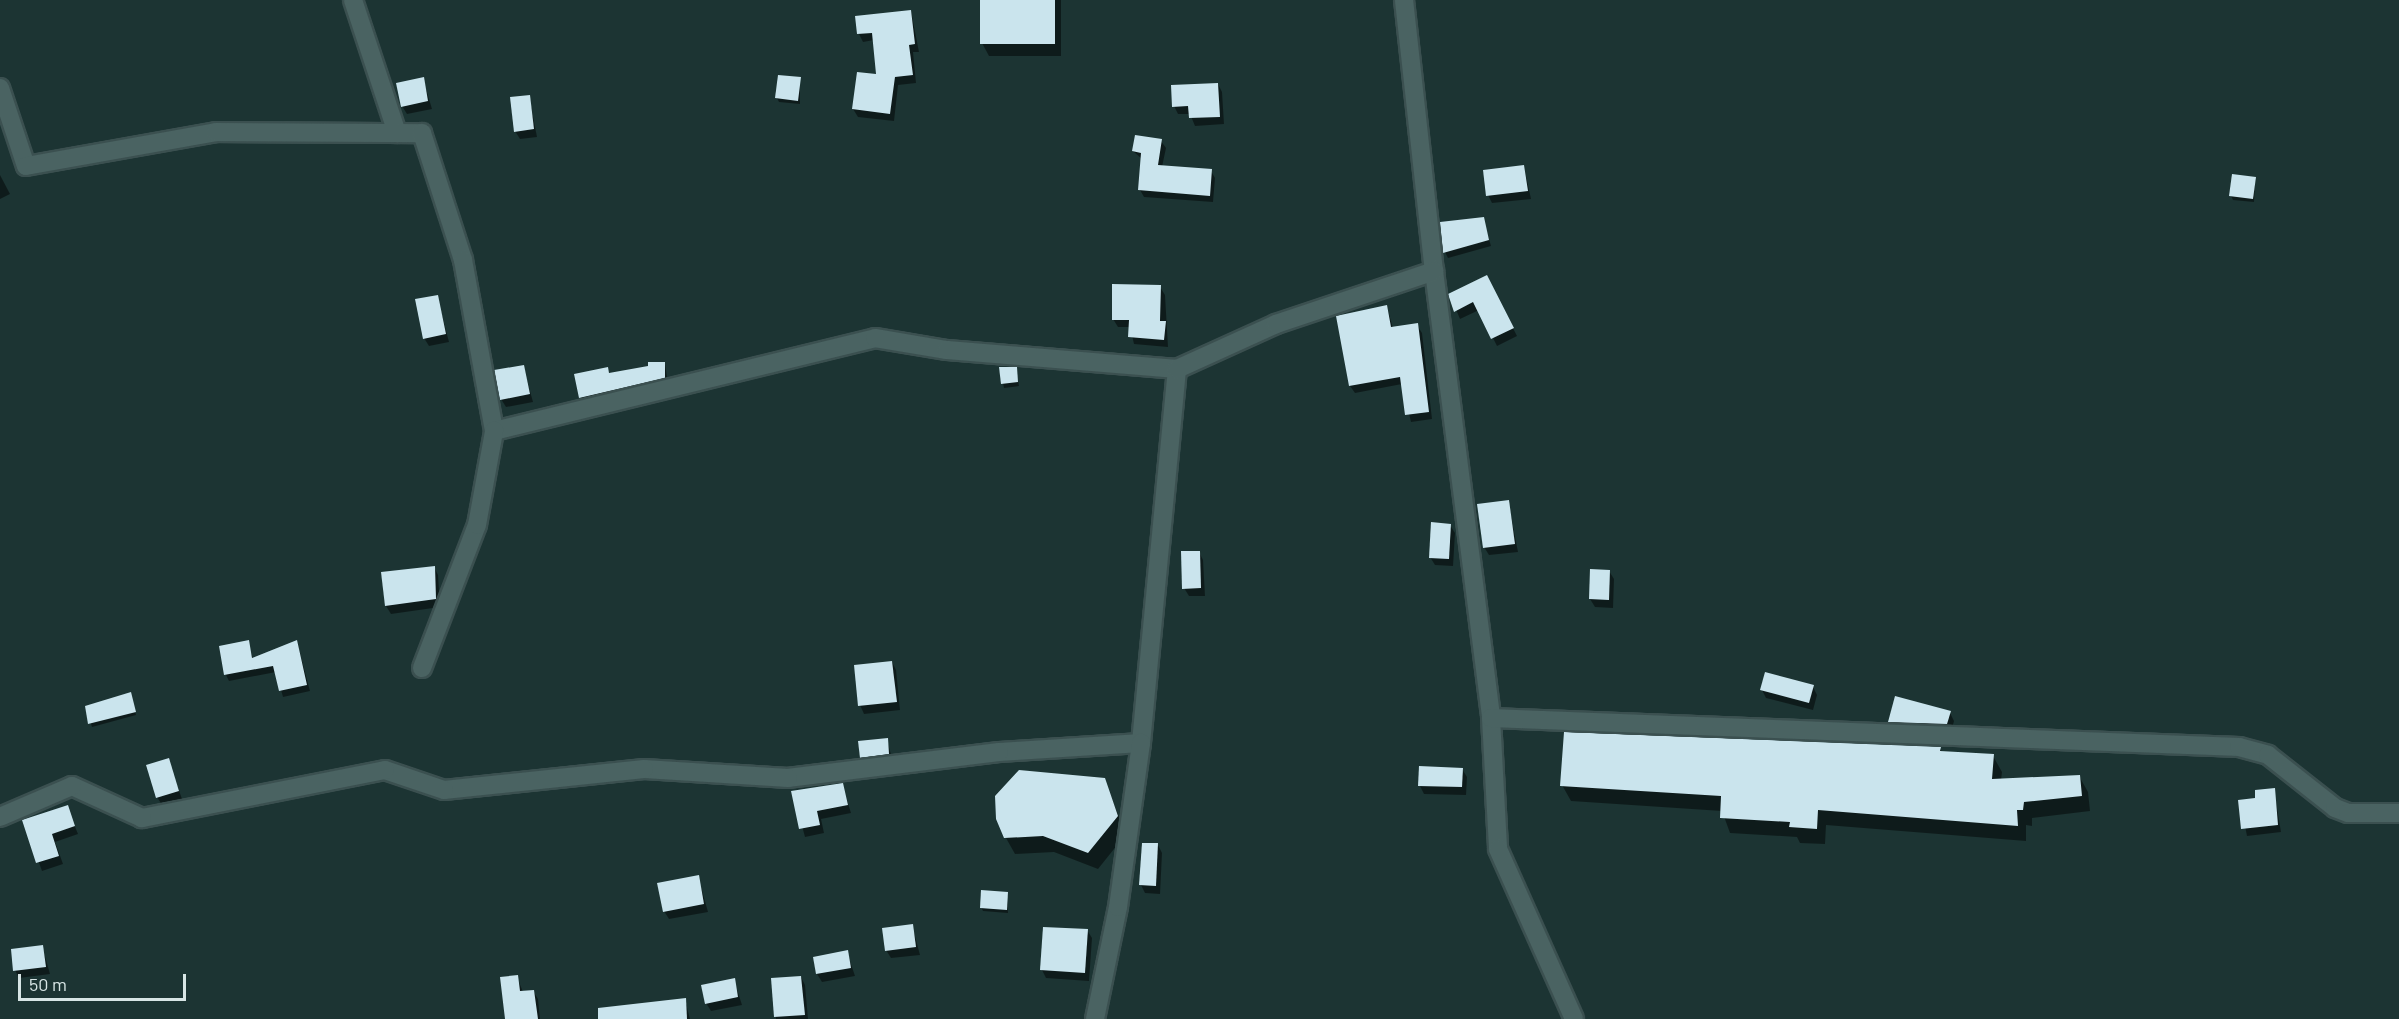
<!DOCTYPE html>
<html>
<head>
<meta charset="utf-8">
<style>
	body { margin:0 }
	#map { position:relative; width:2399px; height:1019px; overflow:hidden; background:#1c3433; font-family:Barlow,sans-serif }
	div>[style] { position:absolute }
	[style*='--x'] { left:calc(var(--x)*1px); top:calc(var(--y)*1px); width:calc(var(--w)*1px); rotate:calc(var(--a)*1deg) }
	.shadow>* { inset:0; background:#0007 }
	.building>* { inset:0; background:#cae4ed }
	.roads { filter:drop-shadow(2px 0 #3b5050) drop-shadow(-2px 0 #3b5050) drop-shadow(0 2px #3b5050) drop-shadow(0 -2px #3b5050) }
	.minor>* { height:18px; margin:-9px; padding:0 9px; transform-origin:9px; border-radius:9px; background:#4a6362 }
	span { translate:-50% -50%; white-space:nowrap; text-align:center; line-height:1.15; -webkit-text-stroke:6px #1c3433; paint-order:stroke }
	.scale { position:absolute; left:18px; top:974px; width:168px; height:27px; box-sizing:border-box; border:3px solid #d7e5e5; border-top:0; padding-left:8px; font-size:18px; line-height:21px; white-space:nowrap; color:#d7e5e5; -webkit-text-stroke:4px #1c3433; paint-order:stroke }
</style>
</head>
<body>
<div id="map">
	<div class="shadow">
		<div style="clip-path:polygon(982px 0,1061px 0,1061px 56px,989px 56px,982px 43px)"></div>
		<div style="clip-path:polygon(911px 11px,919px 52px,913px 52px,916px 83px,898px 85px,894px 121px,858px 117px,853px 109px,877px 76px,874px 40px,863px 42px,859px 34px)"></div>
		<div style="clip-path:polygon(800px 78px,800px 104px,779px 102px,777px 98px)"></div>
		<div style="clip-path:polygon(423px 79px,432px 109px,407px 114px,402px 106px)"></div>
		<div style="clip-path:polygon(1218px 84px,1222px 92px,1224px 124px,1195px 126px,1190px 114px,1178px 114px,1174px 106px)"></div>
		<div style="clip-path:polygon(529px 96px,537px 137px,520px 139px,515px 131px)"></div>
		<div style="clip-path:polygon(1161px 141px,1166px 148px,1162px 167px,1211px 171px,1215px 178px,1213px 202px,1144px 197px,1140px 190px,1142px 159px,1133px 151px)"></div>
		<div style="clip-path:polygon(1524px 167px,1531px 199px,1492px 203px,1488px 195px)"></div>
		<div style="clip-path:polygon(0 175px,10px 194px,0 199px)"></div>
		<div style="clip-path:polygon(2255px 179px,2254px 202px,2233px 200px,2231px 196px)"></div>
		<div style="clip-path:polygon(1483px 219px,1491px 246px,1448px 258px,1445px 252px)"></div>
		<div style="clip-path:polygon(1491px 285px,1517px 336px,1497px 346px,1479px 310px,1460px 319px,1450px 295px)"></div>
		<div style="clip-path:polygon(1160px 287px,1165px 295px,1168px 347px,1134px 344px,1130px 327px,1118px 327px,1113px 319px)"></div>
		<div style="clip-path:polygon(437px 296px,449px 342px,429px 346px,424px 338px)"></div>
		<div style="clip-path:polygon(1387px 307px,1393px 328px,1417px 325px,1422px 333px,1432px 419px,1411px 422px,1402px 384px,1355px 393px,1350px 386px)"></div>
		<div style="clip-path:polygon(665px 364px,668px 384px,584px 404px,581px 397px,607px 369px,610px 375px)"></div>
		<div style="clip-path:polygon(523px 366px,533px 402px,506px 407px,501px 399px)"></div>
		<div style="clip-path:polygon(1000px 368px,1016px 369px,1019px 386px,1004px 388px)"></div>
		<div style="clip-path:polygon(1508px 501px,1518px 552px,1489px 555px,1484px 547px)"></div>
		<div style="clip-path:polygon(1450px 525px,1455px 533px,1453px 566px,1435px 565px,1430px 557px)"></div>
		<div style="clip-path:polygon(1199px 552px,1203px 560px,1205px 596px,1189px 596px,1184px 588px)"></div>
		<div style="clip-path:polygon(434px 567px,438px 575px,440px 607px,391px 614px,386px 606px)"></div>
		<div style="clip-path:polygon(1609px 571px,1614px 579px,1613px 608px,1595px 607px,1590px 599px)"></div>
		<div style="clip-path:polygon(248px 642px,253px 659px,297px 642px,310px 691px,283px 697px,276px 672px,229px 681px,226px 675px)"></div>
		<div style="clip-path:polygon(892px 662px,896px 670px,900px 710px,864px 714px,860px 705px)"></div>
		<div style="clip-path:polygon(1813px 687px,1817px 695px,1813px 710px,1766px 698px,1762px 690px)"></div>
		<div style="clip-path:polygon(130px 693px,136px 715px,92px 727px,86px 707px)"></div>
		<div style="clip-path:polygon(1950px 713px,1954px 721px,1951px 732px,1894px 730px,1890px 722px)"></div>
		<div style="clip-path:polygon(887px 740px,893px 762px,866px 765px,861px 757px)"></div>
		<div style="clip-path:polygon(1940px 748px,1942px 752px,1993px 756px,2002px 772px,2001px 780px,2079px 776px,2088px 792px,2090px 811px,2032px 818px,2032px 826px,2026px 825px,2026px 841px,1826px 825px,1825px 844px,1800px 843px,1797px 837px,1730px 833px,1722px 811px,1571px 801px,1562px 785px)"></div>
		<div style="clip-path:polygon(168px 760px,182px 799px,162px 805px,157px 797px)"></div>
		<div style="clip-path:polygon(1462px 769px,1467px 777px,1466px 795px,1424px 794px,1420px 786px)"></div>
		<div style="clip-path:polygon(1104px 780px,1126px 834px,1098px 869px,1054px 852px,1015px 854px,1006px 838px)"></div>
		<div style="clip-path:polygon(842px 784px,851px 813px,821px 819px,824px 833px,805px 837px,793px 793px)"></div>
		<div style="clip-path:polygon(2274px 790px,2281px 832px,2247px 836px,2240px 801px,2257px 799px)"></div>
		<div style="clip-path:polygon(67px 807px,78px 834px,55px 842px,63px 864px,42px 871px,24px 821px)"></div>
		<div style="clip-path:polygon(1158px 845px,1162px 853px,1160px 894px,1145px 893px,1141px 885px)"></div>
		<div style="clip-path:polygon(698px 876px,708px 912px,669px 919px,664px 911px)"></div>
		<div style="clip-path:polygon(1007px 894px,1008px 913px,983px 911px,981px 907px)"></div>
		<div style="clip-path:polygon(912px 925px,920px 955px,891px 958px,886px 950px)"></div>
		<div style="clip-path:polygon(1087px 930px,1092px 938px,1089px 981px,1046px 978px,1042px 970px)"></div>
		<div style="clip-path:polygon(42px 946px,50px 974px,19px 978px,15px 970px)"></div>
		<div style="clip-path:polygon(847px 952px,855px 976px,822px 982px,817px 974px)"></div>
		<div style="clip-path:polygon(517px 977px,523px 992px,533px 991px,538px 999px,540px 1019px,505px 1019px,502px 978px)"></div>
		<div style="clip-path:polygon(801px 977px,805px 985px,808px 1019px,776px 1019px,772px 979px)"></div>
		<div style="clip-path:polygon(734px 980px,742px 1005px,711px 1011px,706px 1003px)"></div>
		<div style="clip-path:polygon(685px 1000px,690px 1019px,608px 1019px)"></div>
	</div>
	<div class="building">
		<div style="clip-path:polygon(980px 0,1055px 0,1055px 44px,980px 44px)"></div>
		<div style="clip-path:polygon(911px 10px,915px 44px,909px 45px,913px 75px,895px 77px,890px 114px,852px 109px,857px 72px,876px 74px,872px 33px,857px 34px,855px 16px)"></div>
		<div style="clip-path:polygon(778px 75px,801px 77px,798px 101px,775px 98px)"></div>
		<div style="clip-path:polygon(424px 77px,428px 101px,401px 107px,396px 83px)"></div>
		<div style="clip-path:polygon(1218px 83px,1220px 117px,1189px 118px,1188px 106px,1172px 107px,1171px 85px)"></div>
		<div style="clip-path:polygon(530px 95px,534px 129px,514px 132px,510px 97px)"></div>
		<div style="clip-path:polygon(1135px 135px,1162px 139px,1158px 165px,1212px 169px,1210px 196px,1138px 190px,1141px 153px,1132px 151px)"></div>
		<div style="clip-path:polygon(1524px 165px,1528px 191px,1486px 196px,1483px 170px)"></div>
		<div style="clip-path:polygon(2232px 174px,2256px 177px,2253px 199px,2229px 196px)"></div>
		<div style="clip-path:polygon(1484px 217px,1489px 240px,1443px 253px,1440px 222px)"></div>
		<div style="clip-path:polygon(1487px 275px,1514px 328px,1491px 339px,1473px 302px,1454px 312px,1448px 294px)"></div>
		<div style="clip-path:polygon(1112px 284px,1161px 285px,1160px 321px,1166px 321px,1164px 340px,1128px 337px,1129px 320px,1112px 320px)"></div>
		<div style="clip-path:polygon(438px 295px,446px 334px,423px 339px,415px 299px)"></div>
		<div style="clip-path:polygon(1387px 305px,1391px 327px,1418px 323px,1429px 412px,1405px 415px,1400px 377px,1349px 386px,1336px 316px)"></div>
		<div style="clip-path:polygon(648px 362px,665px 362px,665px 378px,579px 398px,574px 374px,608px 367px,609px 373px,648px 366px)"></div>
		<div style="clip-path:polygon(524px 365px,530px 394px,500px 400px,494px 370px)"></div>
		<div style="clip-path:polygon(999px 367px,1017px 367px,1018px 382px,1001px 384px)"></div>
		<div style="clip-path:polygon(1509px 500px,1515px 544px,1483px 548px,1477px 504px)"></div>
		<div style="clip-path:polygon(1431px 522px,1451px 524px,1449px 559px,1429px 558px)"></div>
		<div style="clip-path:polygon(1181px 551px,1200px 551px,1201px 588px,1182px 589px)"></div>
		<div style="clip-path:polygon(435px 566px,436px 599px,385px 606px,381px 572px)"></div>
		<div style="clip-path:polygon(1590px 569px,1610px 570px,1609px 600px,1589px 599px)"></div>
		<div style="clip-path:polygon(249px 640px,252px 658px,297px 640px,307px 685px,279px 691px,273px 666px,224px 675px,219px 646px)"></div>
		<div style="clip-path:polygon(892px 661px,897px 702px,858px 706px,854px 665px)"></div>
		<div style="clip-path:polygon(1765px 672px,1814px 685px,1809px 703px,1760px 690px)"></div>
		<div style="clip-path:polygon(131px 692px,136px 712px,88px 724px,85px 706px)"></div>
		<div style="clip-path:polygon(1895px 696px,1951px 711px,1947px 724px,1888px 722px)"></div>
		<div style="clip-path:polygon(1564px 732px,1941px 747px,1940px 751px,1994px 754px,1992px 779px,2080px 775px,2082px 796px,2024px 802px,2023px 810px,2017px 810px,2018px 826px,1818px 810px,1817px 829px,1789px 827px,1790px 822px,1720px 818px,1721px 796px,1560px 786px)"></div>
		<div style="clip-path:polygon(888px 738px,889px 754px,860px 758px,858px 741px)"></div>
		<div style="clip-path:polygon(169px 758px,179px 791px,156px 798px,146px 765px)"></div>
		<div style="clip-path:polygon(1419px 766px,1463px 768px,1462px 787px,1418px 786px)"></div>
		<div style="clip-path:polygon(1019px 770px,1105px 778px,1118px 816px,1088px 853px,1043px 836px,1004px 838px,996px 819px,995px 796px)"></div>
		<div style="clip-path:polygon(843px 783px,848px 805px,817px 811px,820px 825px,799px 829px,791px 791px)"></div>
		<div style="clip-path:polygon(2275px 788px,2278px 825px,2241px 829px,2238px 800px,2255px 798px,2255px 790px)"></div>
		<div style="clip-path:polygon(68px 805px,75px 826px,52px 834px,59px 856px,36px 863px,22px 820px)"></div>
		<div style="clip-path:polygon(1142px 843px,1158px 843px,1156px 886px,1139px 885px)"></div>
		<div style="clip-path:polygon(699px 875px,704px 904px,663px 912px,657px 883px)"></div>
		<div style="clip-path:polygon(981px 890px,1008px 892px,1007px 910px,980px 908px)"></div>
		<div style="clip-path:polygon(913px 924px,916px 947px,885px 951px,882px 928px)"></div>
		<div style="clip-path:polygon(1043px 927px,1088px 929px,1085px 973px,1040px 970px)"></div>
		<div style="clip-path:polygon(43px 945px,46px 967px,13px 971px,11px 949px)"></div>
		<div style="clip-path:polygon(848px 950px,851px 968px,816px 974px,813px 957px)"></div>
		<div style="clip-path:polygon(518px 975px,520px 991px,534px 990px,538px 1019px,505px 1019px,500px 977px)"></div>
		<div style="clip-path:polygon(801px 976px,805px 1015px,774px 1017px,771px 978px)"></div>
		<div style="clip-path:polygon(735px 978px,738px 997px,705px 1004px,701px 985px)"></div>
		<div style="clip-path:polygon(686px 998px,687px 1019px,598px 1019px,598px 1008px)"></div>
	</div>
	<div class="roads">
		<div class="minor">
			<div style="--x:353;--y:0;--w:140;--a:71.7"></div>
			<div style="--x:1404;--y:0;--w:273;--a:83.7"></div>
			<div style="--x:1434;--y:271;--w:451;--a:82.7"></div>
			<div style="--x:1491;--y:718;--w:131;--a:86.9"></div>
			<div style="--x:1498;--y:849;--w:186;--a:65.9"></div>
			<div style="--x:0;--y:88;--w:82;--a:71.6"></div>
			<div style="--x:26;--y:166;--w:193;--a:-10.1"></div>
			<div style="--x:216;--y:132;--w:206;--a:0.3"></div>
			<div style="--x:422;--y:133;--w:133;--a:72.1"></div>
			<div style="--x:463;--y:260;--w:174;--a:79.7"></div>
			<div style="--x:494;--y:431;--w:392;--a:-13.7"></div>
			<div style="--x:875;--y:338;--w:73;--a:9.5"></div>
			<div style="--x:947;--y:350;--w:231;--a:4.7"></div>
			<div style="--x:1177;--y:369;--w:376;--a:95.5"></div>
			<div style="--x:1141;--y:743;--w:142;--a:176.4"></div>
			<div style="--x:999;--y:752;--w:213;--a:173"></div>
			<div style="--x:788;--y:778;--w:144;--a:-176.4"></div>
			<div style="--x:644;--y:769;--w:201;--a:174"></div>
			<div style="--x:444;--y:790;--w:62;--a:-161.3"></div>
			<div style="--x:385;--y:770;--w:248;--a:168.8"></div>
			<div style="--x:142;--y:818;--w:77;--a:-155.4"></div>
			<div style="--x:72;--y:786;--w:78;--a:156.7"></div>
			<div style="--x:1177;--y:369;--w:109;--a:-24.4"></div>
			<div style="--x:1276;--y:324;--w:167;--a:-18.5"></div>
			<div style="--x:422;--y:668;--w:153;--a:-69"></div>
			<div style="--x:477;--y:525;--w:96;--a:-79.7"></div>
			<div style="--x:1491;--y:718;--w:749;--a:2.22"></div>
			<div style="--x:2239;--y:747;--w:30;--a:15"></div>
			<div style="--x:2268;--y:755;--w:85;--a:38.3"></div>
			<div style="--x:2335;--y:808;--w:14;--a:21"></div>
			<div style="--x:2348;--y:813;--w:51;--a:0"></div>
			<div style="--x:1095;--y:1019;--w:114;--a:-78.4"></div>
			<div style="--x:1118;--y:907;--w:166;--a:-82"></div>
		</div>
	</div>
	<div class="scale">50 m</div>
</div>
</body>
</html>
